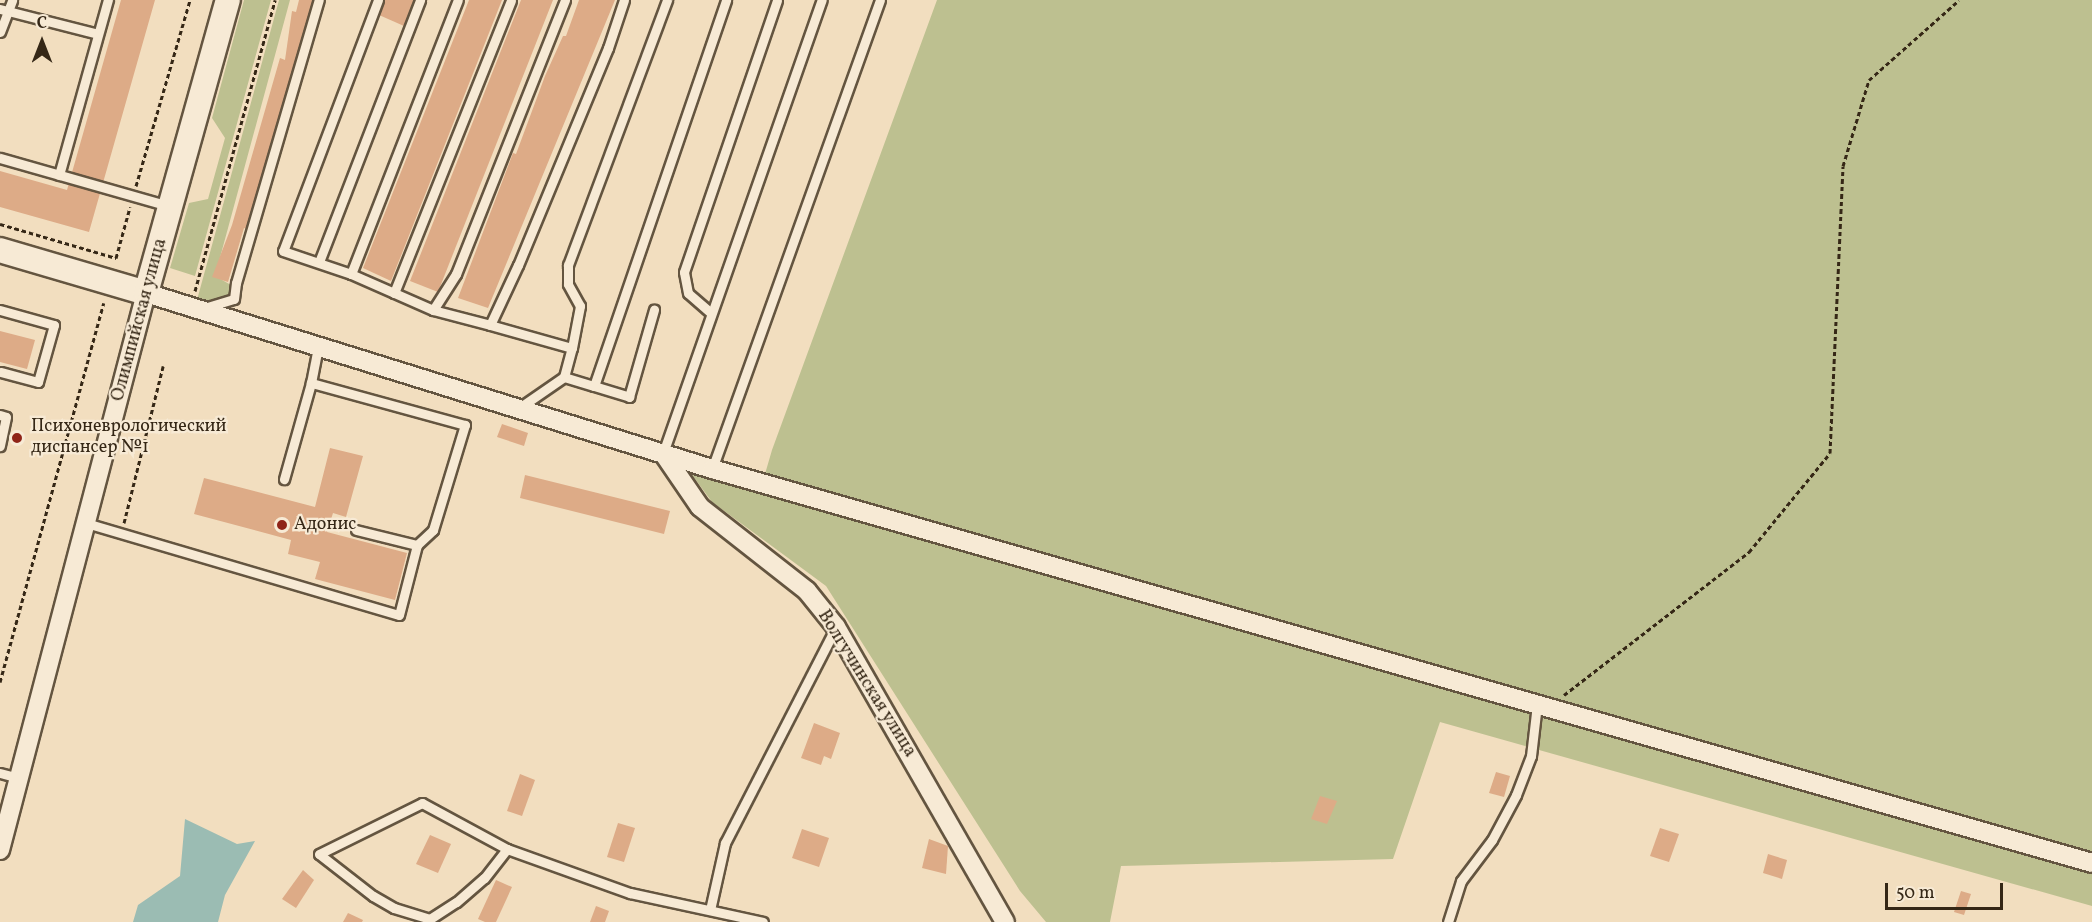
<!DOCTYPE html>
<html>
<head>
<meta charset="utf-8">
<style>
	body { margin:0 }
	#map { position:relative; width:2092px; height:922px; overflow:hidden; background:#f2debf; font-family:Vollkorn,serif }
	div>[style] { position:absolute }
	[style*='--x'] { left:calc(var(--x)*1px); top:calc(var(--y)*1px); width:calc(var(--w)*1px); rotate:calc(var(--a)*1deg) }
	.green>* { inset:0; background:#bdc090 }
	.water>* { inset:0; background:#9bbcb3 }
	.building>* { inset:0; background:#ddab87 }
	.path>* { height:3px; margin-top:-1.5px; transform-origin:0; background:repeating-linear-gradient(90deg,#352716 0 4.5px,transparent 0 7.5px) }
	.roads { filter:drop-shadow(2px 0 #645540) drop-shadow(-2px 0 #645540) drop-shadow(0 2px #645540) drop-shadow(0 -2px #645540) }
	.service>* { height:9px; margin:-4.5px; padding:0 4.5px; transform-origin:4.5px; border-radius:4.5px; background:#f7ead5 }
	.minor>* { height:18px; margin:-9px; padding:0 9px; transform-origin:9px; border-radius:9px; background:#f7ead5 }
	.secondary>* { height:24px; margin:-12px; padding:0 12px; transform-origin:12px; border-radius:12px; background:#f7ead5 }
	.dots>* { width:16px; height:16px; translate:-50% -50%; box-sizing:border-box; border:3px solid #f7ead5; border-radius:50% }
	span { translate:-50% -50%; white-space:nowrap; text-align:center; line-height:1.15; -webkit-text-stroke:4.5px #f7ead5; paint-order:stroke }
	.street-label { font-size:18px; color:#352716 }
	.poi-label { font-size:18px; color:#352716 }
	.left { translate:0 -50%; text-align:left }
	.north { position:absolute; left:12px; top:12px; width:60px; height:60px; -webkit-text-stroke:4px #f7ead5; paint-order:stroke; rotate:0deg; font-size:16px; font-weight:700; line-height:24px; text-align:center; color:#352716 }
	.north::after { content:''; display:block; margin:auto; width:21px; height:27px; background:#352716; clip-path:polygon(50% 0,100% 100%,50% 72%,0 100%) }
	.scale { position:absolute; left:1885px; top:883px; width:118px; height:27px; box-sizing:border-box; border:3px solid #352716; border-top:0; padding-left:8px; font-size:18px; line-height:21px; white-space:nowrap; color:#352716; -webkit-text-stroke:4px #f7ead5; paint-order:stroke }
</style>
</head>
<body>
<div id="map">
	<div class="green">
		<div style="clip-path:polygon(244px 0,271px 0,195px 276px,170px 268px,189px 203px,208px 199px,225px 138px,212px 118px)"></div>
		<div style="clip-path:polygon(279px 0,290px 0,215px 276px,231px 285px,229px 296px,203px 303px,197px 300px)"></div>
		<div style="clip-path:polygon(937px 0,2092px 0,2092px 906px,1440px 722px,1393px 859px,1121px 866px,1110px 922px,1046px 922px,1020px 891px,826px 586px,712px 502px,687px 468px,760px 491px,772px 450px)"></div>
	</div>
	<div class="water">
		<div style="clip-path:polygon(185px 819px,237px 844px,255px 841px,225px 895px,218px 922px,133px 922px,138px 905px,180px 876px)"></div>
	</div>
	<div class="building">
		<div style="clip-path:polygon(121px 0,155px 0,89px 232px,0 207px,0 171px,67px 190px)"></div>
		<div style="clip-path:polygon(299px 0,315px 0,247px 229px,244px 228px,228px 282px,212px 277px,232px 225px,280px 58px,285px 60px,292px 11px,296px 12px)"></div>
		<div style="clip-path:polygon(385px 0,414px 0,404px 26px,379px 15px)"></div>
		<div style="clip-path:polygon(469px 0,502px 0,391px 281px,363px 268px)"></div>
		<div style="clip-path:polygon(521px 0,553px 0,438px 292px,410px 281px)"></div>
		<div style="clip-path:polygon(579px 0,615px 0,488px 308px,458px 298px,513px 153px,516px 154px,545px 76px,563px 36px,566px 36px)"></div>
		<div style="clip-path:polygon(0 331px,35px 340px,27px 369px,0 362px)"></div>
		<div style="clip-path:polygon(502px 424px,528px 433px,524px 446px,497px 437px)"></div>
		<div style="clip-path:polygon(330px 448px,363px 456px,346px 517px,333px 513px,327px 532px,407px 553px,395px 600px,315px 579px,320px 562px,288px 554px,291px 540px,194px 514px,204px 478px,315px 507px)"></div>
		<div style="clip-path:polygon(525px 475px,670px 511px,664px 534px,520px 498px)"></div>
		<div style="clip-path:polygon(814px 723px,840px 733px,831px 759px,824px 756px,821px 765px,801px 758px)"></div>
		<div style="clip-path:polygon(1496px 772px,1510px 776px,1504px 797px,1489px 793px)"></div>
		<div style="clip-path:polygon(520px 774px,535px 780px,522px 816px,507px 811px)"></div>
		<div style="clip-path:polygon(1320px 796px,1337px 801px,1327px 824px,1311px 819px)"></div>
		<div style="clip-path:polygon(618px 823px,635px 828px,624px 862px,607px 857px)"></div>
		<div style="clip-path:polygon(1660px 828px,1679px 834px,1669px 862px,1650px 856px)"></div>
		<div style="clip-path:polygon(802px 829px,829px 838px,819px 867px,792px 858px)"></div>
		<div style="clip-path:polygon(430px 835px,451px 844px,438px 873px,416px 864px)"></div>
		<div style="clip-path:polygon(929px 839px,948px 846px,946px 874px,922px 868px)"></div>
		<div style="clip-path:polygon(1768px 854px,1787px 860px,1782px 879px,1763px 873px)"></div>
		<div style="clip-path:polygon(303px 870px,314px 880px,296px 908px,282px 899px)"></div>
		<div style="clip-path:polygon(496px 880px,512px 887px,496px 922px,485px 922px,478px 919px)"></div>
		<div style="clip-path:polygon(1961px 891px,1971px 894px,1964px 915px,1954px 912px)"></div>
		<div style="clip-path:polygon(596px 906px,609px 911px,605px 922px,590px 922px)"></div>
		<div style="clip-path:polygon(348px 913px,363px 920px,362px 922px,343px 922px)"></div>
	</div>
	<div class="path">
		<div style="--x:136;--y:186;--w:194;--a:-73.8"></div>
		<div style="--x:0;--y:224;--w:121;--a:16.3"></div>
		<div style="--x:116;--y:258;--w:53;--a:-74.6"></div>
		<div style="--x:195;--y:291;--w:302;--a:-74.6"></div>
		<div style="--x:124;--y:523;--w:162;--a:-76"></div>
		<div style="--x:0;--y:682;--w:393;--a:-74.7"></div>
		<div style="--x:1564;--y:695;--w:234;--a:-37.7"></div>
		<div style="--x:1749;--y:552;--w:128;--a:-50.7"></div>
		<div style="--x:1830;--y:453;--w:287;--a:-87.4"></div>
		<div style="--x:1843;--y:166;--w:90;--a:-73.2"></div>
		<div style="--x:1869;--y:80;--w:120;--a:-41.6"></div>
	</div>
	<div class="roads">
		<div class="service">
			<div style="--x:378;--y:0;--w:268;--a:110.7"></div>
			<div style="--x:283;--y:251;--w:72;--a:18.7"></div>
			<div style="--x:351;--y:274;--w:90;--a:23.7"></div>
			<div style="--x:433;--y:310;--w:43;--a:-57.4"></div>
			<div style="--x:456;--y:274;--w:295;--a:-68.3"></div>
			<div style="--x:624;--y:0;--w:51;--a:108.4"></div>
			<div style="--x:608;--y:48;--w:235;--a:112.5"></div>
			<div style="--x:518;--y:265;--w:66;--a:115"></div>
			<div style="--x:490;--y:325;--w:85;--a:15.7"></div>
			<div style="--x:572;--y:348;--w:43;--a:-79.2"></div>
			<div style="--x:580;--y:306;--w:25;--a:-119"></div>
			<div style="--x:568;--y:284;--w:19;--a:-90"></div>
			<div style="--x:568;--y:265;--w:283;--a:-69.5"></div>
			<div style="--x:0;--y:9;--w:101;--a:14.3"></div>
			<div style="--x:0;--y:32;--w:34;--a:-69"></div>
			<div style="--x:0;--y:158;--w:176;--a:15.9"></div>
			<div style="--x:59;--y:175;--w:182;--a:-74.4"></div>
			<div style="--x:319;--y:262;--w:281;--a:-68.9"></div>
			<div style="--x:351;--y:274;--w:294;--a:-68.7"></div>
			<div style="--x:394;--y:293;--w:315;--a:-68.2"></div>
			<div style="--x:204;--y:308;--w:31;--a:-17"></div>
			<div style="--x:234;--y:299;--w:16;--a:-83"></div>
			<div style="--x:236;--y:283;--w:295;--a:-73.7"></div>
			<div style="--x:0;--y:310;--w:56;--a:15.5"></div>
			<div style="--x:54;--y:325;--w:59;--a:105.7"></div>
			<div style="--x:38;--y:382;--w:39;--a:-165"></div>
			<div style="--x:433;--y:310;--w:59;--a:14.7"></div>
			<div style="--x:711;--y:313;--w:30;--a:-139"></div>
			<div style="--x:688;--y:293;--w:21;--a:-101"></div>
			<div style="--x:684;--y:272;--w:287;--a:-71.1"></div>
			<div style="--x:564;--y:377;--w:30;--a:-75"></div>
			<div style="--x:311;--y:383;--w:36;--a:-79"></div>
			<div style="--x:594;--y:386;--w:37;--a:17"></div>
			<div style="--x:629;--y:397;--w:91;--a:-74"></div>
			<div style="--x:519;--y:408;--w:55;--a:-34.6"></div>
			<div style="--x:564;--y:377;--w:31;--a:17"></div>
			<div style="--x:594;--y:386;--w:408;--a:-71.1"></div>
			<div style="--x:0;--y:415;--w:6;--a:18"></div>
			<div style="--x:6;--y:417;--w:30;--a:102"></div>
			<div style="--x:663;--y:453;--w:480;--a:-70.7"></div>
			<div style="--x:712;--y:469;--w:498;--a:-70.3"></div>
			<div style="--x:86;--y:523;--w:326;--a:16.4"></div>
			<div style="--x:399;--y:615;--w:72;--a:-75.6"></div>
			<div style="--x:417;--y:545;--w:22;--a:-43"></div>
			<div style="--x:433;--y:530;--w:110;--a:-73.1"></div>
			<div style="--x:465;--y:425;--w:160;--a:-164.7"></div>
			<div style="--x:311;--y:383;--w:100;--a:105.7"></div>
			<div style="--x:356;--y:530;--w:63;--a:13.8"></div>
			<div style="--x:0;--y:773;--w:20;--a:15"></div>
			<div style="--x:507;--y:849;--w:37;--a:128"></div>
			<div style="--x:484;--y:878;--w:37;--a:139"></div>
			<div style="--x:456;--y:902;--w:31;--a:147"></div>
			<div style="--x:430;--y:919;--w:38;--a:-163"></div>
			<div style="--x:394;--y:908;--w:24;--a:-150"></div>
			<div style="--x:373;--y:896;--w:68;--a:-142.1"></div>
			<div style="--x:319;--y:854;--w:115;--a:-26.3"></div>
			<div style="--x:422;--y:803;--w:97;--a:28.4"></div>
			<div style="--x:507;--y:849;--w:131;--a:19.7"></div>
			<div style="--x:630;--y:893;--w:136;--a:12.3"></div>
			<div style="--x:710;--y:910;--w:69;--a:-77.4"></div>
			<div style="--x:725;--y:843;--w:243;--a:-62.8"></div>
			<div style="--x:1448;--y:922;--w:43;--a:-72.4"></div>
			<div style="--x:1461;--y:881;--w:51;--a:-52.9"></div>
			<div style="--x:1492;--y:840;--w:51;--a:-61.9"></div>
			<div style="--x:1516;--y:795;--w:42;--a:-69"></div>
			<div style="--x:1531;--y:756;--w:52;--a:-83.4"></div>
		</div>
		<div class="minor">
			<div style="--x:663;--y:453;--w:65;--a:55.6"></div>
			<div style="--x:700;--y:507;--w:136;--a:38.1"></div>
			<div style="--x:807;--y:591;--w:46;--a:51.1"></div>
			<div style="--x:836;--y:627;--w:340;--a:60.2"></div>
			<div style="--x:0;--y:850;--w:576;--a:-75.31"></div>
			<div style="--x:146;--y:293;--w:593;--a:17.27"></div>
			<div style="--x:712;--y:469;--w:1435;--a:15.93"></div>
		</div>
		<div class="secondary">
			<div style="--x:0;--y:250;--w:152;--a:16.4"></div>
			<div style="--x:146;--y:293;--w:304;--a:-74.4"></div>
		</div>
	</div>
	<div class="dots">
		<div style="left:17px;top:438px;background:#8f2418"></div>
		<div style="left:282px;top:525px;background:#8f2418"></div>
	</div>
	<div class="street-label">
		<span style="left:140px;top:320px;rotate:-75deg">Олимпийская улица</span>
		<span style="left:866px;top:684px;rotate:58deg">Волгучинская улица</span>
	</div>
	<div class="poi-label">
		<span class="left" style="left:31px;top:438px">Психоневрологический<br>диспансер №1</span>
		<span class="left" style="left:294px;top:525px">Адонис</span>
	</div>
	<div class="north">С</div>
	<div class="scale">50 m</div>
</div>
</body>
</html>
